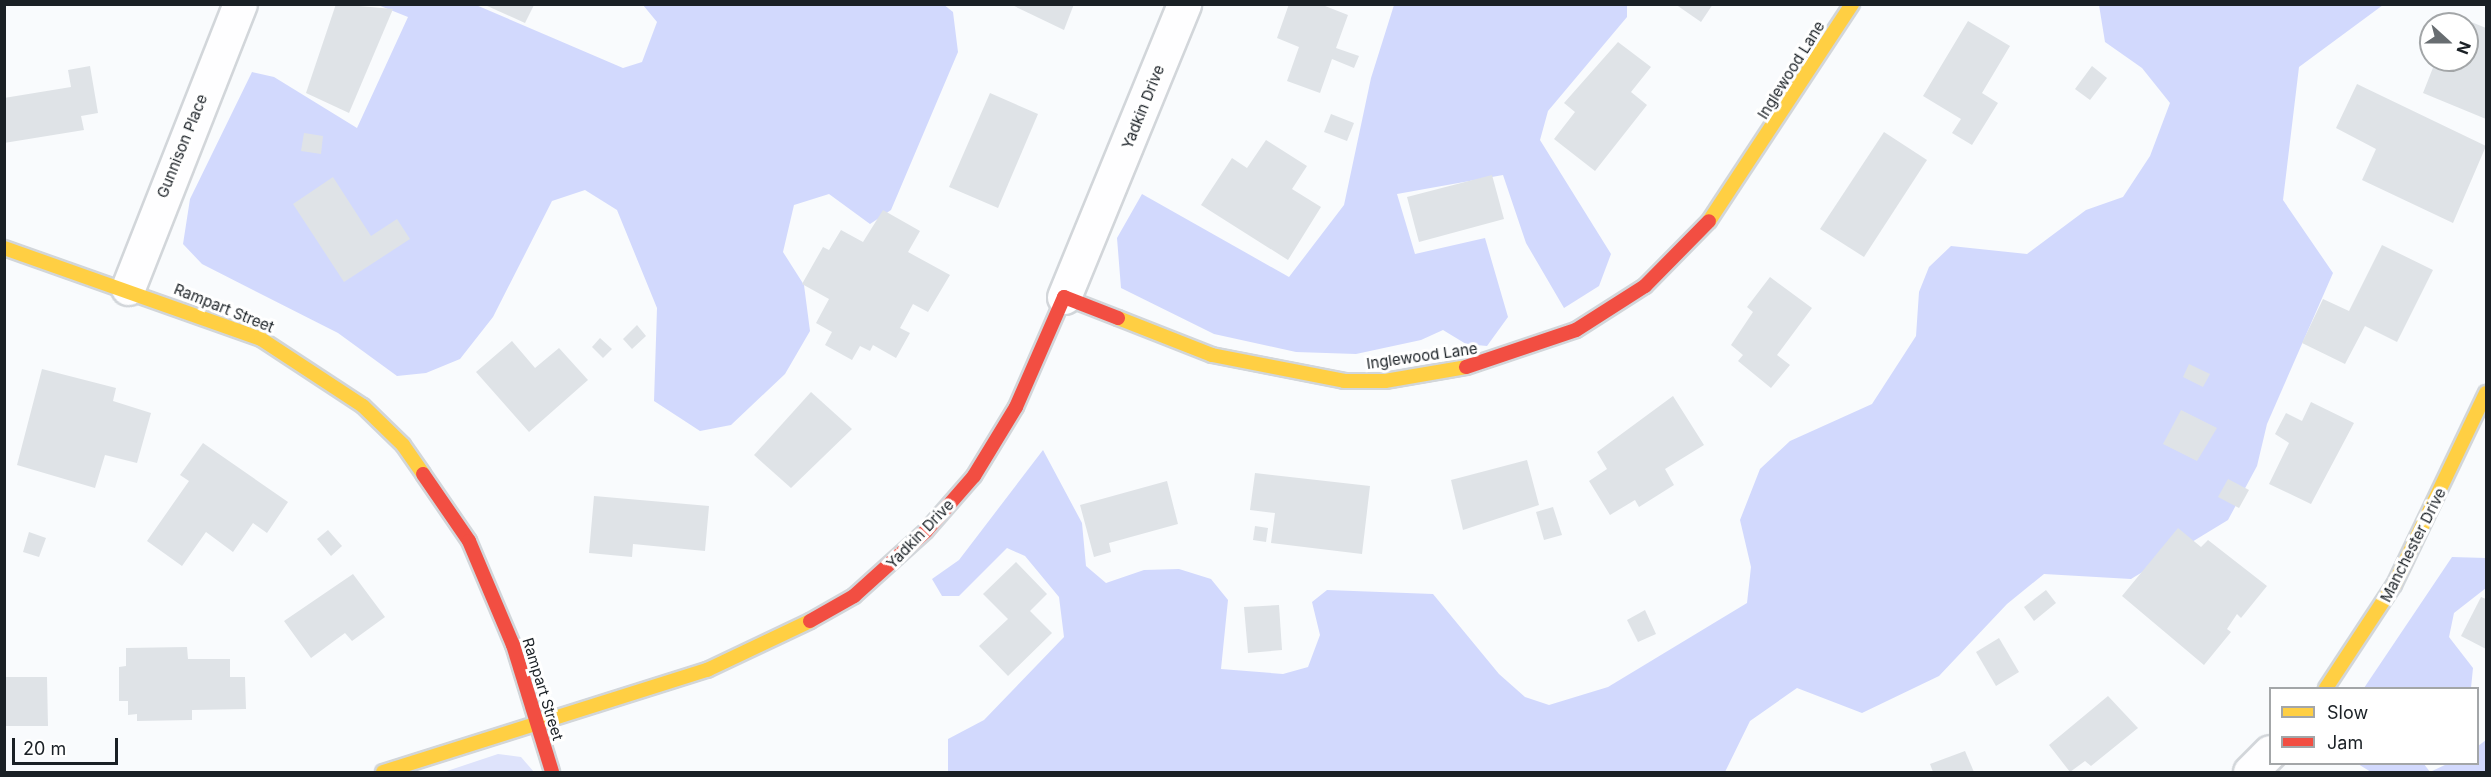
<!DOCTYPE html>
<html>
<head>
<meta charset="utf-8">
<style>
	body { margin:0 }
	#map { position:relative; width:2491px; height:777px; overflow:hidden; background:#f9fbfd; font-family:Inter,sans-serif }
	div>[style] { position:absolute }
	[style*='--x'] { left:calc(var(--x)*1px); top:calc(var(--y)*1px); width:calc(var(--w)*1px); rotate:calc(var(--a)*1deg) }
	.green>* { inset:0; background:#dee3fb }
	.forest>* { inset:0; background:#d2d9fd }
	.building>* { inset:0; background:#dfe3e7 }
	.roads { filter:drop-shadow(2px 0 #d2d6da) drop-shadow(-2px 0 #d2d6da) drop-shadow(0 2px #d2d6da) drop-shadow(0 -2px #d2d6da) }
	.street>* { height:33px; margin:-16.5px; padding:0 16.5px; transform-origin:16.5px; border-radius:16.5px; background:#fefeff }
	.slow>* { height:14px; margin:-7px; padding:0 7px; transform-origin:7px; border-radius:7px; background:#ffcf43 }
	.jam>* { height:14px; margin:-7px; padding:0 7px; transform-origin:7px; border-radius:7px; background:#f24e42 }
	span { translate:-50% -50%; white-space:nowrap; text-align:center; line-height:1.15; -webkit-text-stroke:6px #fff; paint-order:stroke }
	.street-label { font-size:15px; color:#1a2025 }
	.frame { position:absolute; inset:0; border:6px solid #1a2025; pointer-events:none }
	.legend { position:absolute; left:2269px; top:687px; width:210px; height:78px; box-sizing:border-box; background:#fff; border:2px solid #a3a6a8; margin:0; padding:8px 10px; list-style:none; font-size:18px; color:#1a2025 }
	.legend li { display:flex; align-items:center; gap:12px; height:30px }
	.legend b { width:30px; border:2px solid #a3a6a8 }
	.north { position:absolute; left:2419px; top:12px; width:60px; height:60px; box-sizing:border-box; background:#fff; border:2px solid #a3a6a8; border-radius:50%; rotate:111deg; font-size:16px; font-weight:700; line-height:24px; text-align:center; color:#1a2025 }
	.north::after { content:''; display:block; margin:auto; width:21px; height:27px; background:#686d71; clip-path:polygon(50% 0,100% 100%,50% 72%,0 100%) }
	.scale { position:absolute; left:12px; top:738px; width:106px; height:27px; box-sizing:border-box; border:3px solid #1a2025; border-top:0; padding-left:8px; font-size:18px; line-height:21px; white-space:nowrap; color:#1a2025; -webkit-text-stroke:4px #fff; paint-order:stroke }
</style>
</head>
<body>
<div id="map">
	<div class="green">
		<div style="clip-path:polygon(498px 754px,521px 757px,534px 772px,444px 772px)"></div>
	</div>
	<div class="forest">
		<div style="clip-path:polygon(943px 4px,953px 12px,958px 52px,891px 210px,870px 224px,829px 194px,794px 205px,783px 252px,804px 285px,810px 331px,785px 374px,731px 425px,700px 431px,654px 401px,657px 308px,617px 210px,585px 190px,552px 201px,493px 317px,460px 359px,426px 373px,397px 376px,338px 333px,202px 264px,183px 244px,190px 199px,252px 72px,274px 77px,357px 128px,408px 17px,378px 5px,476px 5px,623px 68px,642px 62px,657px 22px,643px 5px)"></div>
		<div style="clip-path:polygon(1394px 5px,1627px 5px,1627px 17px,1548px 111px,1540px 140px,1611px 254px,1599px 286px,1564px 308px,1526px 243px,1503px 175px,1397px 194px,1415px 254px,1485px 238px,1508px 317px,1487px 346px,1466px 344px,1443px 330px,1421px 340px,1356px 354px,1296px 352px,1214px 334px,1121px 288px,1117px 238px,1142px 194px,1289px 277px,1344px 205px,1371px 78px)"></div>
		<div style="clip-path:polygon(2099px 5px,2383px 5px,2299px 67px,2283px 200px,2333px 273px,2267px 424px,2257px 466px,2228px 520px,2131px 579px,2044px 574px,2007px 604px,1939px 676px,1862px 713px,1797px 688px,1750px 721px,1725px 772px,948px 772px,948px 739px,984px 720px,1064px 637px,1059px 597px,1025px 556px,1007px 548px,959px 596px,942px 596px,932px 579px,959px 560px,1043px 450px,1082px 523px,1086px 566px,1106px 583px,1144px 570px,1179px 569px,1211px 579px,1228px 600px,1221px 669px,1283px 674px,1308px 667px,1320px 635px,1312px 602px,1327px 590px,1433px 594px,1499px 674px,1525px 697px,1549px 705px,1608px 687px,1747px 603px,1751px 567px,1740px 520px,1760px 469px,1790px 441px,1872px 404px,1916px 336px,1919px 292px,1929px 267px,1951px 246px,2027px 254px,2086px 210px,2123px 197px,2150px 156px,2170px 103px,2142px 68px,2105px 42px)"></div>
		<div style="clip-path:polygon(2452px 557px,2486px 558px,2486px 588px,2454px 613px,2449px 637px,2473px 668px,2471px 688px,2364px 688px)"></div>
		<div style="clip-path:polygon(2486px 740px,2486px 772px,2371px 772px,2358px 764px,2424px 764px,2430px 772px,2447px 764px,2478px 764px,2478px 746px)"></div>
	</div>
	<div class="building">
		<div style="clip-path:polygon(336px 4px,393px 9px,349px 113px,306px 93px)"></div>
		<div style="clip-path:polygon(1010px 4px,1074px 4px,1064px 30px)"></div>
		<div style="clip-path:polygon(1289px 4px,1320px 4px,1348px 15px,1336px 48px,1359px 56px,1354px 68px,1332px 59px,1320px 93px,1287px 81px,1299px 47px,1277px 38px)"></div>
		<div style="clip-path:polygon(1675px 4px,1713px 4px,1701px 22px)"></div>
		<div style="clip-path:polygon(485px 5px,534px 5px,525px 23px)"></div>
		<div style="clip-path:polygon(2454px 15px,2486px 28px,2486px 119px,2423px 93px,2436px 60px,2467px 60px,2467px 24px,2451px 24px)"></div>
		<div style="clip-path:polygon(1968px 21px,2010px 46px,1982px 93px,1998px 103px,1972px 145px,1952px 133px,1961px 119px,1923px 96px)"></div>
		<div style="clip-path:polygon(1618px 42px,1651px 67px,1631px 92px,1647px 105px,1595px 171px,1554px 139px,1575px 112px,1564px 103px)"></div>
		<div style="clip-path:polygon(90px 66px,98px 113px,81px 116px,84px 130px,4px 143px,4px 98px,71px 87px,68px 70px)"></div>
		<div style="clip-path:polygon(2092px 66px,2107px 78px,2090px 100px,2075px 89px)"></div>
		<div style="clip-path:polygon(2357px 84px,2486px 146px,2453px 223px,2362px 180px,2376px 149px,2336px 128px)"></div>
		<div style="clip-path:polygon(990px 93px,1038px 114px,998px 208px,949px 187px)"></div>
		<div style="clip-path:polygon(1331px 114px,1354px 123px,1347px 141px,1324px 132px)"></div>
		<div style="clip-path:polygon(1884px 132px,1927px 160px,1864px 257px,1820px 229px)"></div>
		<div style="clip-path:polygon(304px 133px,323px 136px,321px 154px,301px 151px)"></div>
		<div style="clip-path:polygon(1266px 140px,1307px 166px,1292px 189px,1321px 207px,1288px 260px,1201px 205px,1232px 158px,1247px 168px)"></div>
		<div style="clip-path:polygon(1492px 175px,1504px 219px,1419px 242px,1407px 197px)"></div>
		<div style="clip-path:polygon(333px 177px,371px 236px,397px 219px,410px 239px,344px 282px,293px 204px)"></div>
		<div style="clip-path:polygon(883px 210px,920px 231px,908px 252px,950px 275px,928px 312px,913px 304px,900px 328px,910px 333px,896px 358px,873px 345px,870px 351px,860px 346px,852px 360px,825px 345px,832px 332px,816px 323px,829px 299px,802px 284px,823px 247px,829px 250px,841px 230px,863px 242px)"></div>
		<div style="clip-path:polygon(2382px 245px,2433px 270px,2397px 342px,2365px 326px,2345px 364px,2302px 343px,2323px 299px,2349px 311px)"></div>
		<div style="clip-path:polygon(1770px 277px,1812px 308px,1777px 355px,1790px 365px,1771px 388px,1738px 361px,1743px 355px,1731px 345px,1753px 312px,1747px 307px)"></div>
		<div style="clip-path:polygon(637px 325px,646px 336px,632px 349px,623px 339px)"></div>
		<div style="clip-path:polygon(600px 338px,612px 349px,603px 358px,592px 347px)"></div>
		<div style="clip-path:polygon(512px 341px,535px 368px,559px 348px,588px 380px,529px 432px,476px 372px)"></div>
		<div style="clip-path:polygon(2189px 364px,2210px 374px,2203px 387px,2183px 377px)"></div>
		<div style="clip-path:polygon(42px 369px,116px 388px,113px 401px,151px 413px,137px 463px,105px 455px,95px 488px,17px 465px)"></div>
		<div style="clip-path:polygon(811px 392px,852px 429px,791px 488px,754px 455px)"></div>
		<div style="clip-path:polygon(1673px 396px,1704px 445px,1665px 469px,1674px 485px,1639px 507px,1635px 500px,1610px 515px,1589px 481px,1607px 469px,1597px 452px)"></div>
		<div style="clip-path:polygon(2311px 402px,2354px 423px,2311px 504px,2269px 484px,2289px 443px,2275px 434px,2286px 413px,2302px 421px)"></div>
		<div style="clip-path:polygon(2181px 410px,2217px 428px,2197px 461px,2163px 444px)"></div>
		<div style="clip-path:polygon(203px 443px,288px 502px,267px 533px,253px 523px,233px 552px,206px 532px,182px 566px,147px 541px,189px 481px,180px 475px)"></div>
		<div style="clip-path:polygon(1527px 460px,1539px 505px,1463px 530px,1451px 480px)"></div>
		<div style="clip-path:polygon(1255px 473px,1370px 486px,1362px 554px,1271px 543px,1275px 513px,1250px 510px)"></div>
		<div style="clip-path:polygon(2228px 479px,2249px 490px,2239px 508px,2218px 497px)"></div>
		<div style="clip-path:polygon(1167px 481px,1178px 524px,1109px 543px,1111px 552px,1094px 557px,1080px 505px)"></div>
		<div style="clip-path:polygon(594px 496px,709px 506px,705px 551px,633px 544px,632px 557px,589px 553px)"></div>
		<div style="clip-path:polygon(1553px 507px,1562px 535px,1544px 540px,1536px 512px)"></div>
		<div style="clip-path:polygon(1255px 526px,1268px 528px,1266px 542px,1253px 540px)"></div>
		<div style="clip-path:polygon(2178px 528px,2201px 547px,2208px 540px,2267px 586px,2241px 618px,2237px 614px,2227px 629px,2231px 632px,2204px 665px,2122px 596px)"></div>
		<div style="clip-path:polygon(328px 530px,342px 546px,331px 556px,317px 539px)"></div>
		<div style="clip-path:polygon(29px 532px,46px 538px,39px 557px,23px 552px)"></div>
		<div style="clip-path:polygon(1016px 562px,1047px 594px,1030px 611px,1052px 633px,1008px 676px,979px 646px,1008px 619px,983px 594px)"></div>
		<div style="clip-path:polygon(353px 574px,385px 617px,352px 641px,345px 633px,311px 658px,284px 621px)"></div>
		<div style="clip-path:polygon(2046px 590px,2056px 603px,2034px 621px,2024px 607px)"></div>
		<div style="clip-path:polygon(2481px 597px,2486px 599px,2486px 649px,2461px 636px)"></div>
		<div style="clip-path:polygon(1279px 605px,1282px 650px,1248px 653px,1244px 607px)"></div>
		<div style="clip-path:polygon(1645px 610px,1656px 634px,1638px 642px,1627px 620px)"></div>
		<div style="clip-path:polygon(1999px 638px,2019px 672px,1996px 686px,1976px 652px)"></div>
		<div style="clip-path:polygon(187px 647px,188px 659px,230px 659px,230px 677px,245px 677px,246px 709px,192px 710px,192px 720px,137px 721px,137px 714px,128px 715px,128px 701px,119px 701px,119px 667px,126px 666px,126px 648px)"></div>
		<div style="clip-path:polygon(4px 677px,47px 677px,48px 726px,4px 726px)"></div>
		<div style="clip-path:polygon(2108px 696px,2138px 728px,2091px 766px,2085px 761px,2070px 772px,2049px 745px)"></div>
		<div style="clip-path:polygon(1965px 751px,1974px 772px,1933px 772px,1930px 764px)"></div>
	</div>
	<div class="roads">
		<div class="street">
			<div style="--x:128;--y:288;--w:305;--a:-68.5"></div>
			<div style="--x:1064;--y:297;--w:317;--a:-67.7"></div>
			<div style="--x:2250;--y:772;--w:28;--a:-45"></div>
		</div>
		<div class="slow">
			<div style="--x:1709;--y:221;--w:260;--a:-56.6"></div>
			<div style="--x:4;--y:248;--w:273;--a:19.5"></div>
			<div style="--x:261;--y:339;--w:122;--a:33.3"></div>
			<div style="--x:363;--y:406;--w:56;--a:44.3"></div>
			<div style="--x:403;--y:445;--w:35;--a:55"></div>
			<div style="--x:1118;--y:318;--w:101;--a:21.5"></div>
			<div style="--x:1212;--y:355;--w:135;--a:11.1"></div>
			<div style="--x:1344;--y:381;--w:41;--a:0"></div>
			<div style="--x:1385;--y:381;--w:82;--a:-9.8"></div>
			<div style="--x:2326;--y:688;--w:123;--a:-56.6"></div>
			<div style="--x:2394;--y:585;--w:213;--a:-64.4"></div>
			<div style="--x:383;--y:772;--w:340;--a:-17.5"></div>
			<div style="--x:707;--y:670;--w:114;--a:-25.4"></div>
		</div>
		<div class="jam">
			<div style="--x:1466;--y:367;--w:116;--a:-18.6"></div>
			<div style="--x:1576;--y:330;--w:82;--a:-32.5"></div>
			<div style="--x:1645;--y:286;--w:91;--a:-45.4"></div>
			<div style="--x:423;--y:474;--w:81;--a:55.5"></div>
			<div style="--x:469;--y:541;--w:113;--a:67.1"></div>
			<div style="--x:513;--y:645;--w:133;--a:72.9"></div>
			<div style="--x:810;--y:621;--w:51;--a:-29.6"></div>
			<div style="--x:854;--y:596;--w:97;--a:-42.1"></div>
			<div style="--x:926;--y:531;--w:73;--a:-48.9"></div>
			<div style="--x:974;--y:476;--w:81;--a:-58.7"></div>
			<div style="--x:1016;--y:407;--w:120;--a:-66.4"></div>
			<div style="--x:1064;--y:297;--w:58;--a:21.3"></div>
		</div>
	</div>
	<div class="street-label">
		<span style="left:1791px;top:70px;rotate:-58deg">Inglewood Lane</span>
		<span style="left:1143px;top:107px;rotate:-68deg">Yadkin Drive</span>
		<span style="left:182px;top:146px;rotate:-68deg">Gunnison Place</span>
		<span style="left:224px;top:308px;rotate:22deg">Rampart Street</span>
		<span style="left:1422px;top:356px;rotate:-8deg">Inglewood Lane</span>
		<span style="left:920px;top:534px;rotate:-46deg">Yadkin Drive</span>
		<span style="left:2413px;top:545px;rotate:-63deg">Manchester Drive</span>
		<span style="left:543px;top:689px;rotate:73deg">Rampart Street</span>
	</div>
	<div class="frame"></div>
	<ul class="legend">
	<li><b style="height:8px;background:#ffcf43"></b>Slow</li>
	<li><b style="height:8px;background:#f24e42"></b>Jam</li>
	</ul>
	<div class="north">N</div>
	<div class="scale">20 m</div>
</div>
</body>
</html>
